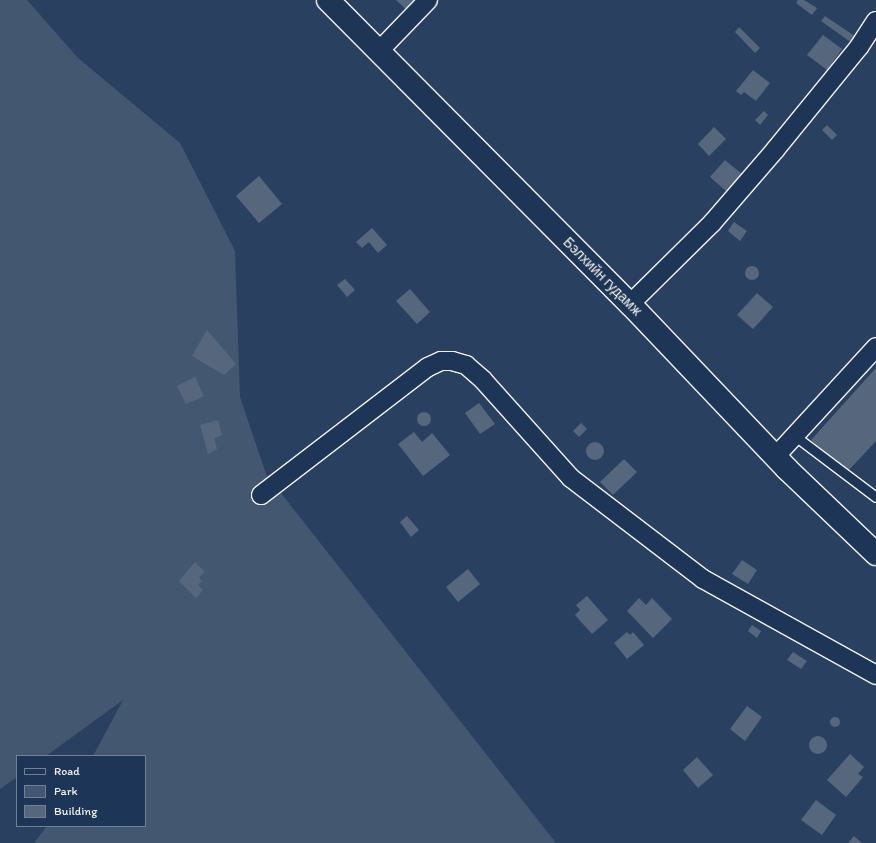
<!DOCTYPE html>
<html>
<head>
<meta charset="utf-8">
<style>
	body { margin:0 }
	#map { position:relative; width:876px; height:843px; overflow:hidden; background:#2a4060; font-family:Itim,sans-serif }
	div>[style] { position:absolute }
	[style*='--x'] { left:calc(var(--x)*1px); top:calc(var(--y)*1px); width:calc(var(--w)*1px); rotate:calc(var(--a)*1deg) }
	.green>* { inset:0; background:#445771 }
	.building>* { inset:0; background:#56677d }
	.round { border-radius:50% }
	.roads { filter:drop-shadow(1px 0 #f4f1e8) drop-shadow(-1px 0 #f4f1e8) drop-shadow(0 1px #f4f1e8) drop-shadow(0 -1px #f4f1e8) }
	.service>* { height:9px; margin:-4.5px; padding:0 4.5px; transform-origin:4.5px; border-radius:4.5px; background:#1d3557 }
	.minor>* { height:18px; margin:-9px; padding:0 9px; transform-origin:9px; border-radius:9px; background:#1d3557 }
	.secondary>* { height:22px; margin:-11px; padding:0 11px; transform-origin:11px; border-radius:11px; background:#1d3557 }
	span { translate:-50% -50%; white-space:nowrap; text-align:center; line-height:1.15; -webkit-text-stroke:3px #1d3557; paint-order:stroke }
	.street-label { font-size:14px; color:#f4f1e8 }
	.legend { position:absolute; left:16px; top:755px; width:130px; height:72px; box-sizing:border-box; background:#1d3557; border:1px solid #738091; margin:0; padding:5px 7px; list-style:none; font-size:12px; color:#f4f1e8 }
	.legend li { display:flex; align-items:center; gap:8px; height:20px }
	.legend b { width:20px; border:1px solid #738091 }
</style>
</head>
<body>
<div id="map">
	<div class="green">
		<div style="clip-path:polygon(0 0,27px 0,78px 58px,180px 143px,235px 251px,240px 397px,266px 474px,556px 843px,34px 843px,47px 826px,145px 826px,145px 756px,93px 756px,123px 700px,46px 756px,17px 756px,17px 777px,0 789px)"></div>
	</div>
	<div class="building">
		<div style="clip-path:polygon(396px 0,424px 0,411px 14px)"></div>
		<div style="clip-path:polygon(798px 0,804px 0,817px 8px,812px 15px,796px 3px)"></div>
		<div style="clip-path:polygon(825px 16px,856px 37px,852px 43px,821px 21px)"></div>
		<div style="clip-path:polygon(739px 27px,760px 48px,755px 53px,735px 32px)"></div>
		<div style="clip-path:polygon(823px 35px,842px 49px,827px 70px,807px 55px)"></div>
		<div style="clip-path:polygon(753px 70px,770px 83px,756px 101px,744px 92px,741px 95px,736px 91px)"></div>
		<div style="clip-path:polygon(764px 111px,768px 115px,760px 125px,755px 120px)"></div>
		<div style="clip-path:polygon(827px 125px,837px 135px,832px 140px,822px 130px)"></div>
		<div style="clip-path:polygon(714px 127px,726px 139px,709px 156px,698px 144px)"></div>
		<div style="clip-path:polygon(725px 160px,742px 174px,727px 192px,710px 177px)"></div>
		<div style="clip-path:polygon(259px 176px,282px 204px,259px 223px,236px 196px)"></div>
		<div style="clip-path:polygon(734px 222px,747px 231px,740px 241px,728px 231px)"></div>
		<div style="clip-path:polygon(372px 228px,387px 245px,378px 253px,369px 242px,362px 248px,356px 242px)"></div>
		<div class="round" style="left:745px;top:266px;width:14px;height:14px"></div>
		<div style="clip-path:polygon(345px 279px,355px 290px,347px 297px,337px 285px)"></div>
		<div style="clip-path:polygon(410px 289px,430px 312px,417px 324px,396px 301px)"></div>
		<div style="clip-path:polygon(757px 293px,773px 307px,753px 329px,737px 315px)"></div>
		<div style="clip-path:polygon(207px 330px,236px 364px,224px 375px,192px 356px)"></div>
		<div style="clip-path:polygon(876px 368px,876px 441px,847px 472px,811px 440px)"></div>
		<div style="clip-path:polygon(195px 377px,204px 396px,186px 404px,177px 386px)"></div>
		<div style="clip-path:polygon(479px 403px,495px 424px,480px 434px,465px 413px)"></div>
		<div class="round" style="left:417px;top:412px;width:14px;height:14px"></div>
		<div style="clip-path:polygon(218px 420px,222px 435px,214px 438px,217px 449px,208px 454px,200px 425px)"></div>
		<div style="clip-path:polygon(581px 423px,587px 429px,579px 437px,573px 431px)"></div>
		<div style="clip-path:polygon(414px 432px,422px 442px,432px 433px,450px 455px,423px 476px,398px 444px)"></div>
		<div class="round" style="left:586px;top:442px;width:18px;height:18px"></div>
		<div style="clip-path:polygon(624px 459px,637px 472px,613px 495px,600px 482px)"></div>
		<div style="clip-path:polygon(407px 516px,419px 530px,411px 537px,400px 522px)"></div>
		<div style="clip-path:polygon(742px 560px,757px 570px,748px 584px,732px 574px)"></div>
		<div style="clip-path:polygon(195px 562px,205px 572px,199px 577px,202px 581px,198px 585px,203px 590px,196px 598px,179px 581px)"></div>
		<div style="clip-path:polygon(468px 569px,480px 584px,458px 602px,446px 587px)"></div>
		<div style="clip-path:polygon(587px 596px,608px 620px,592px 634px,575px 615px,580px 610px,576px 605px)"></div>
		<div style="clip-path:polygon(639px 598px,646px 605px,652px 598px,672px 619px,653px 638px,627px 611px)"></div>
		<div style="clip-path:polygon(752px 625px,761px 631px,757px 638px,748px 631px)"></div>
		<div style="clip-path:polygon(627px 632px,630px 635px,633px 632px,644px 645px,627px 659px,614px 643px)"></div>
		<div style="clip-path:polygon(793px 652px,807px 661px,801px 669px,787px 660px)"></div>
		<div style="clip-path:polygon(747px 706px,762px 717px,745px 741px,730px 729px)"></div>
		<div class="round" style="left:830px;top:717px;width:10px;height:10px"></div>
		<div class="round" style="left:809px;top:736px;width:18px;height:18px"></div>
		<div style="clip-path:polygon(850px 754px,864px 767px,858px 774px,863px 777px,846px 797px,827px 780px)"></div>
		<div style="clip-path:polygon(697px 757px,713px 775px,698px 788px,683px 770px)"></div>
		<div style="clip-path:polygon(816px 800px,836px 815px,822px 835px,801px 820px)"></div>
		<div style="clip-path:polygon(854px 836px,862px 843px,848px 843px)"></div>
	</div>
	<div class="roads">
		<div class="service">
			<div style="--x:795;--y:436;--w:101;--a:37"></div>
		</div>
		<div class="minor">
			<div style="--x:378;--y:52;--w:72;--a:-46.1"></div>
			<div style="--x:630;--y:304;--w:115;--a:-44.6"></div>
			<div style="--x:712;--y:223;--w:96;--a:-49.2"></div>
			<div style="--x:775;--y:150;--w:133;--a:-50.8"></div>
			<div style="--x:859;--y:47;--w:31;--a:-57"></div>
			<div style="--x:775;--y:457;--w:149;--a:-47.4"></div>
			<div style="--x:261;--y:495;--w:210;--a:-37.5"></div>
			<div style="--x:428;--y:367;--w:14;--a:-25"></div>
			<div style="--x:441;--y:361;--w:11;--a:0"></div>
			<div style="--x:452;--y:361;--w:15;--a:16"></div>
			<div style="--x:466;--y:365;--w:23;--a:41"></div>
			<div style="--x:483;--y:380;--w:132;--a:48.1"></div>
			<div style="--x:571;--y:478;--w:166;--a:37.4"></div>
			<div style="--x:703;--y:579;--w:198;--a:29"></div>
		</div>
		<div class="secondary">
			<div style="--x:328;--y:0;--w:429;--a:45.2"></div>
			<div style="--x:630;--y:304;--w:228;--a:46.4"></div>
			<div style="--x:787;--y:469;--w:123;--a:43.7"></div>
		</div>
	</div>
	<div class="street-label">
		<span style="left:602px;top:277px;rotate:45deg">Бэлхийн гудамж</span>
	</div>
	<ul class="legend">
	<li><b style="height:5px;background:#1d3557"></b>Road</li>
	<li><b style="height:11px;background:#445771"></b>Park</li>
	<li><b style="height:11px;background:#56677d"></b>Building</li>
	</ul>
</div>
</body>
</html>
